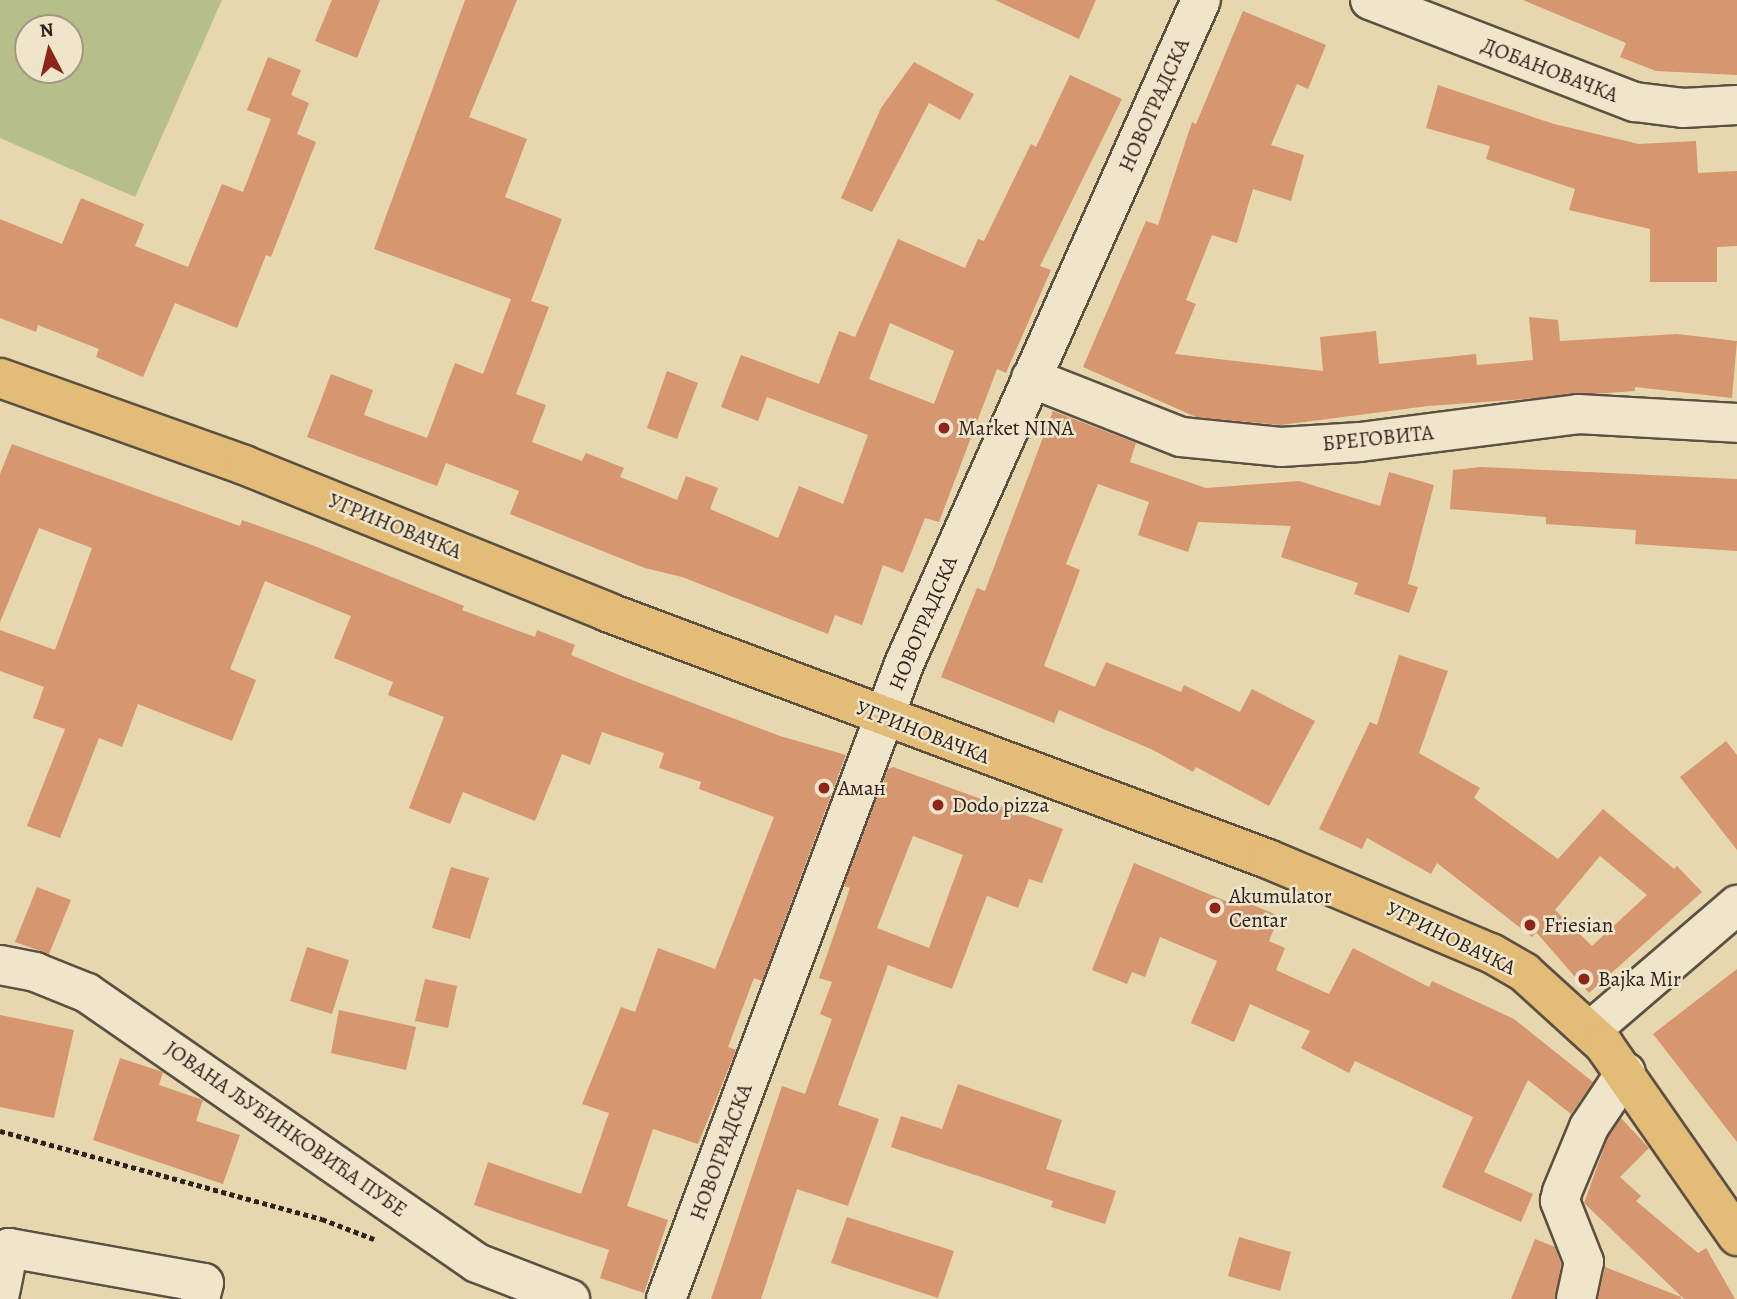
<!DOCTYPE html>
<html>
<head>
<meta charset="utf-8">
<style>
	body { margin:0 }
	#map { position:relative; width:1737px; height:1299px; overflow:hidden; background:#e6d7ae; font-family:Alegreya,serif }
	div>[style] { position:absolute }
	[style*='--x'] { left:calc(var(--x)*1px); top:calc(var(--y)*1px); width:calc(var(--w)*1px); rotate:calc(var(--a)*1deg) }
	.green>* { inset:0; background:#b6be8a }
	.building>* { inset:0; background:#d59670 }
	.path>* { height:4.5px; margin-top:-2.25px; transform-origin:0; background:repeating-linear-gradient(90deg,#2f231e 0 5px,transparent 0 8.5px) }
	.roads { filter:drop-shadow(2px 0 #5d5042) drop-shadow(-2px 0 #5d5042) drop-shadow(0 2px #5d5042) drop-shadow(0 -2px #5d5042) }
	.minor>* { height:38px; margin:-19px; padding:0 19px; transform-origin:19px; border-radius:19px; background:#efe5ca }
	.major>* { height:38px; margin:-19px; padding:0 19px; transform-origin:19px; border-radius:19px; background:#e3bc77 }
	.dots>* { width:19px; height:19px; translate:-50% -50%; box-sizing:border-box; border:4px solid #efe5ca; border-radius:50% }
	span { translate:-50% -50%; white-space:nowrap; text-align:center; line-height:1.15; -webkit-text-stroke:5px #efe5ca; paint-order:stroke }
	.street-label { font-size:21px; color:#2f231e }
	.poi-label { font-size:21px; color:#2f231e }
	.left { translate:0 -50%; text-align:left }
	.north { position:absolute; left:14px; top:14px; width:70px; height:70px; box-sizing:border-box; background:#efe5ca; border:2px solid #a29785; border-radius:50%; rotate:353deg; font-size:19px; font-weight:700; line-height:28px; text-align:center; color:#2f231e }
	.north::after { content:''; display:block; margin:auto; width:24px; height:32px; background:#8f2418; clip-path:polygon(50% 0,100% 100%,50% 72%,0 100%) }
</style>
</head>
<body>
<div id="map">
	<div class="green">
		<div style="clip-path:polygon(evenodd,0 0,222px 0,135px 197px,0 138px,0 0,28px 28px,70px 28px,70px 70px,28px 70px,28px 28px)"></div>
	</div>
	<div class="building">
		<div style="clip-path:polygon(332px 0,380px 0,357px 58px,315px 41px)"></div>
		<div style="clip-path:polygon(evenodd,465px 0,517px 0,469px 117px,527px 139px,505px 197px,562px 219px,531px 301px,549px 307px,516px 394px,546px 405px,532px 442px,582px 461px,586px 453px,624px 468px,620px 477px,677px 500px,686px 476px,718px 488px,710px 509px,778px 538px,799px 486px,843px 504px,868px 435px,767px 397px,758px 421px,721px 407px,741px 355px,819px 384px,839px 331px,855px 337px,898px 239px,965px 268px,978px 239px,984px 241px,1031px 144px,1036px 147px,1070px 75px,1122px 99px,1040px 266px,1051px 270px,1006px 373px,997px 369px,939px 522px,925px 518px,903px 573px,883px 565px,862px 625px,835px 615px,828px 634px,682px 577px,645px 568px,510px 514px,519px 491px,446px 463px,437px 486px,307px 437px,331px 374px,373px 390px,364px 415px,427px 438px,455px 363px,483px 374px,511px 299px,374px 249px,465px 0,890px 323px,954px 351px,934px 404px,869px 379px,890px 323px)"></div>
		<div style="clip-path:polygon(995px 0,1096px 0,1079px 39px)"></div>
		<div style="clip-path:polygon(1523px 0,1737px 0,1737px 75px,1656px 71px,1620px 57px,1626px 43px)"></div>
		<div style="clip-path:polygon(1243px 11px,1326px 45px,1308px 89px,1297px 84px,1271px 145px,1304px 155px,1291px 201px,1253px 189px,1237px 243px,1212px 235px,1186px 300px,1196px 304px,1175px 354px,1323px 371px,1320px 337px,1376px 331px,1379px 364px,1476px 354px,1477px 365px,1533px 360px,1529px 317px,1558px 320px,1560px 341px,1677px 334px,1737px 341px,1732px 398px,1635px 387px,1635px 391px,1428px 406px,1281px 425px,1196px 417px,1083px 367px,1146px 221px,1158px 225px,1192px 122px,1196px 124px)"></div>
		<div style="clip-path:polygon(268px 57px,301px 70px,291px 95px,309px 103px,297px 134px,316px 142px,271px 257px,266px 255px,237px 328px,175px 303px,143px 377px,96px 357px,99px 349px,38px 325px,36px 332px,0 318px,0 219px,62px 244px,81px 198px,144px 224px,135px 246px,188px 267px,222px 184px,243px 192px,271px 119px,247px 110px)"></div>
		<div style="clip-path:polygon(914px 62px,974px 94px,960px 120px,929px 103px,872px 212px,841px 198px,881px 108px)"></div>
		<div style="clip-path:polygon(1438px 85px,1554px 124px,1639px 144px,1696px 141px,1698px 173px,1737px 171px,1737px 246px,1717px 247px,1717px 282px,1650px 282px,1650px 229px,1569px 210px,1575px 189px,1486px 159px,1490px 146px,1426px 128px)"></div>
		<div style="clip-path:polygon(667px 371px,698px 383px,677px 439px,647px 428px)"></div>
		<div style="clip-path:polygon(1053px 411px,1136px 443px,1130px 462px,1206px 488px,1299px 481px,1380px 506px,1389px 472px,1434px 485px,1408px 584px,1418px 587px,1409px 613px,1354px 594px,1358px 583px,1281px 557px,1291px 526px,1198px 522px,1188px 552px,1138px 535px,1149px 502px,1098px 484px,1066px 564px,1080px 570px,1044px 666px,1095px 687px,1106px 662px,1181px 692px,1184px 685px,1240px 712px,1252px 689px,1315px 721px,1269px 806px,1196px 767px,1193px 772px,1153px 750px,1059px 710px,1054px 723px,941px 677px,977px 588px,985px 591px)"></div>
		<div style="clip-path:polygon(12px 444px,240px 526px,242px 520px,312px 545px,464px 606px,462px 610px,535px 637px,537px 630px,575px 645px,571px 655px,624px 677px,780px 736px,846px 755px,762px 981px,754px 978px,728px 1047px,736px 1050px,698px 1144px,653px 1129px,627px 1206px,668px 1220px,644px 1293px,600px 1278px,609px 1250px,474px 1205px,488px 1162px,581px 1194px,609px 1113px,582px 1104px,621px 1007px,635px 1012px,658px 948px,715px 969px,774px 817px,699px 789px,701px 782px,659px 768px,664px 753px,602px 732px,590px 765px,562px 754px,535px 821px,463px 792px,450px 824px,409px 808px,444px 717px,388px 695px,393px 682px,334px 658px,351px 616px,265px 581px,230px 669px,256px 680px,232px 741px,138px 704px,122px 747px,99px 738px,60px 838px,27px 826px,65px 729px,33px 718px,44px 687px,0 671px,0 630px,55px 650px,92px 548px,39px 528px,0 622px,0 474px)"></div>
		<div style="clip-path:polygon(1481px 467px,1737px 479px,1737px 551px,1635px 544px,1636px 530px,1546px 524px,1546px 517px,1450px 509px,1453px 470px)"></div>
		<div style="clip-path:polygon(evenodd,1399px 655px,1448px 671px,1419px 753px,1480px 788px,1474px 798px,1558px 859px,1603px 809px,1674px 869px,1677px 866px,1702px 892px,1589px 993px,1536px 932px,1532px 937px,1437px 863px,1431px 874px,1367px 838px,1362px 849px,1319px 829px,1370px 722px,1377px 725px,1399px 655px,1600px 856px,1647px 895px,1592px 946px,1555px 910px,1600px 856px)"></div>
		<div style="clip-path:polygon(1726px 741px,1737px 755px,1737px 850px,1680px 777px)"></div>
		<div style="clip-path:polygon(evenodd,893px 767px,1063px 829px,1042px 883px,1029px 879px,1018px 908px,987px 896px,952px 989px,888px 965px,838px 1105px,879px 1119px,848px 1206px,797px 1189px,761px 1299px,711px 1299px,782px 1086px,805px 1094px,832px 1019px,820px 1014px,832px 982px,819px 978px,850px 888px,844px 886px,888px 769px,893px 767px,913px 836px,963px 855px,929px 948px,877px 928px,913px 836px)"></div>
		<div style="clip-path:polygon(1134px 863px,1240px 907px,1243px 901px,1279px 916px,1269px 941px,1285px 948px,1276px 970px,1329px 994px,1353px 948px,1429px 987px,1432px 981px,1514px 1019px,1593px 1082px,1571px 1114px,1528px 1080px,1484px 1172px,1533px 1194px,1521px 1222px,1442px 1187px,1473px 1117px,1355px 1061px,1349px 1073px,1301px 1048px,1310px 1031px,1250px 1004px,1234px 1042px,1191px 1023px,1217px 961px,1160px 937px,1145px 977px,1132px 972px,1127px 984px,1092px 970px)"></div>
		<div style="clip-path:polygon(451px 867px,489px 878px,470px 939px,432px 928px)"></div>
		<div style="clip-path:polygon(37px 887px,71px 900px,49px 954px,15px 942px)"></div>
		<div style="clip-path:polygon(307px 947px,349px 960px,332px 1014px,290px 1001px)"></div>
		<div style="clip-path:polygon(1737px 969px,1737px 1142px,1653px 1034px)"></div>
		<div style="clip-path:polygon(425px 979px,457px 986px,448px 1028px,415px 1021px)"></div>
		<div style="clip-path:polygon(339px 1010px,416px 1027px,406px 1070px,331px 1053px)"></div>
		<div style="clip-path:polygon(0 1015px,74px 1030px,54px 1118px,0 1107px)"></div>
		<div style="clip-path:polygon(120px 1058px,163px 1072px,159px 1085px,203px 1100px,196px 1121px,240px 1135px,223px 1184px,93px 1140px)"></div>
		<div style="clip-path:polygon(958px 1084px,1062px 1120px,1046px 1169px,1116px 1191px,1105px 1224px,1051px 1207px,1053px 1201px,891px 1147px,901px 1116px,942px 1129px)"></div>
		<div style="clip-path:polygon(1621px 1118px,1649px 1148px,1620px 1177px,1641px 1196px,1636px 1201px,1698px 1253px,1706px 1248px,1735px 1299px,1684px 1299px,1584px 1203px,1608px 1137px)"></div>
		<div style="clip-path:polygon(847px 1217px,954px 1251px,938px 1298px,831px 1263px)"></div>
		<div style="clip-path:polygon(1239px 1237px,1291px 1252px,1280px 1291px,1228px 1276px)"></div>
		<div style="clip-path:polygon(1535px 1239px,1555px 1247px,1561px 1264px,1555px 1299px,1511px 1299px)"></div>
		<div style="clip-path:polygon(1605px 1267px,1681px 1297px,1681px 1299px,1598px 1299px)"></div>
	</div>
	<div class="path">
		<div style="--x:0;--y:1131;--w:334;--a:15.3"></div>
		<div style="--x:322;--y:1219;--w:56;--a:21"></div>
	</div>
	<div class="roads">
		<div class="minor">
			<div style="--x:1370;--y:0;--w:284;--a:21.1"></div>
			<div style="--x:1635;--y:102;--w:48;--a:7.1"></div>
			<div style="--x:1683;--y:108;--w:54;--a:-3.2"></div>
			<div style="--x:1031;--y:378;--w:161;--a:21.5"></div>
			<div style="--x:1181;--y:437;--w:100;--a:5.7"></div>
			<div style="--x:1281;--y:447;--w:79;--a:-3.6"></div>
			<div style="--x:1360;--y:442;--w:220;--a:-7.3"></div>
			<div style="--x:1578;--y:414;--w:159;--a:3.2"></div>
			<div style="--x:0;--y:965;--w:36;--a:11"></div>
			<div style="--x:35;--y:972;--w:56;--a:22"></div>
			<div style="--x:87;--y:993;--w:474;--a:34.7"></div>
			<div style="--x:477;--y:1263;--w:100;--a:21.2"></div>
			<div style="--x:1590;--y:1031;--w:194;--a:-40.6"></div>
			<div style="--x:0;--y:1293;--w:46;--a:-78.7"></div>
			<div style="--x:9;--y:1248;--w:198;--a:10.2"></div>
			<div style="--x:204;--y:1283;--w:16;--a:104"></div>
			<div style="--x:666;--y:1299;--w:678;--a:-69.45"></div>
			<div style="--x:904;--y:664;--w:727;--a:-65.9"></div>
			<div style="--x:1576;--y:1299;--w:38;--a:-78"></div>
			<div style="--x:1584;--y:1262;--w:66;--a:-111.5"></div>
			<div style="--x:1560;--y:1201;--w:9;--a:-77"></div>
			<div style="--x:1562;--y:1192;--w:70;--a:-67.4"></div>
			<div style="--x:1589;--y:1127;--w:66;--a:-56.1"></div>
		</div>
		<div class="major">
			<div style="--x:0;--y:378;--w:259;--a:19.6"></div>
			<div style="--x:244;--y:465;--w:392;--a:22"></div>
			<div style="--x:607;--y:612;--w:706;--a:20.49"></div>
			<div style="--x:1268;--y:859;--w:242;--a:22.9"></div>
			<div style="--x:1491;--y:953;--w:39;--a:30"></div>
			<div style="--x:1525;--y:973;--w:107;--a:42.3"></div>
			<div style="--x:1604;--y:1045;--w:233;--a:55.1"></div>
		</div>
	</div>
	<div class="dots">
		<div style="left:944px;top:428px;background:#8f2418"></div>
		<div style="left:824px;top:788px;background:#8f2418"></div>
		<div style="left:938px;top:805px;background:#8f2418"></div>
		<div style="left:1215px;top:908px;background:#8f2418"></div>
		<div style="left:1530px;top:925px;background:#8f2418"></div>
		<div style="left:1584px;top:979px;background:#8f2418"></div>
	</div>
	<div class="street-label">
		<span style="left:1550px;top:70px;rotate:21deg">ДОБАНОВАЧКА</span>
		<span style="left:1154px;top:105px;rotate:-66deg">НОВОГРАДСКА</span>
		<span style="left:1378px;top:438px;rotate:-6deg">БРЕГОВИТА</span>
		<span style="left:395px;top:526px;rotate:22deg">УГРИНОВАЧКА</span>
		<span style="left:923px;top:623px;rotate:-67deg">НОВОГРАДСКА</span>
		<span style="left:923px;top:732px;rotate:21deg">УГРИНОВАЧКА</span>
		<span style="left:1451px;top:938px;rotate:26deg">УГРИНОВАЧКА</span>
		<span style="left:286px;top:1129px;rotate:35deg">ЈОВАНА ЉУБИНКОВИЋА ПУБЕ</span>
		<span style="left:721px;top:1152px;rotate:-70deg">НОВОГРАДСКА</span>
	</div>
	<div class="poi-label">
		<span class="left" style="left:958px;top:428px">Market NINA</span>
		<span class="left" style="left:838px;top:788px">Аман</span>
		<span class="left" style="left:952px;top:805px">Dodo pizza</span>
		<span class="left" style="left:1229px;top:908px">Akumulator<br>Centar</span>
		<span class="left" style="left:1544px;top:925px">Friesian</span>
		<span class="left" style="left:1598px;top:979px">Bajka Mir</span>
	</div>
	<div class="north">N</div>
</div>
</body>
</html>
